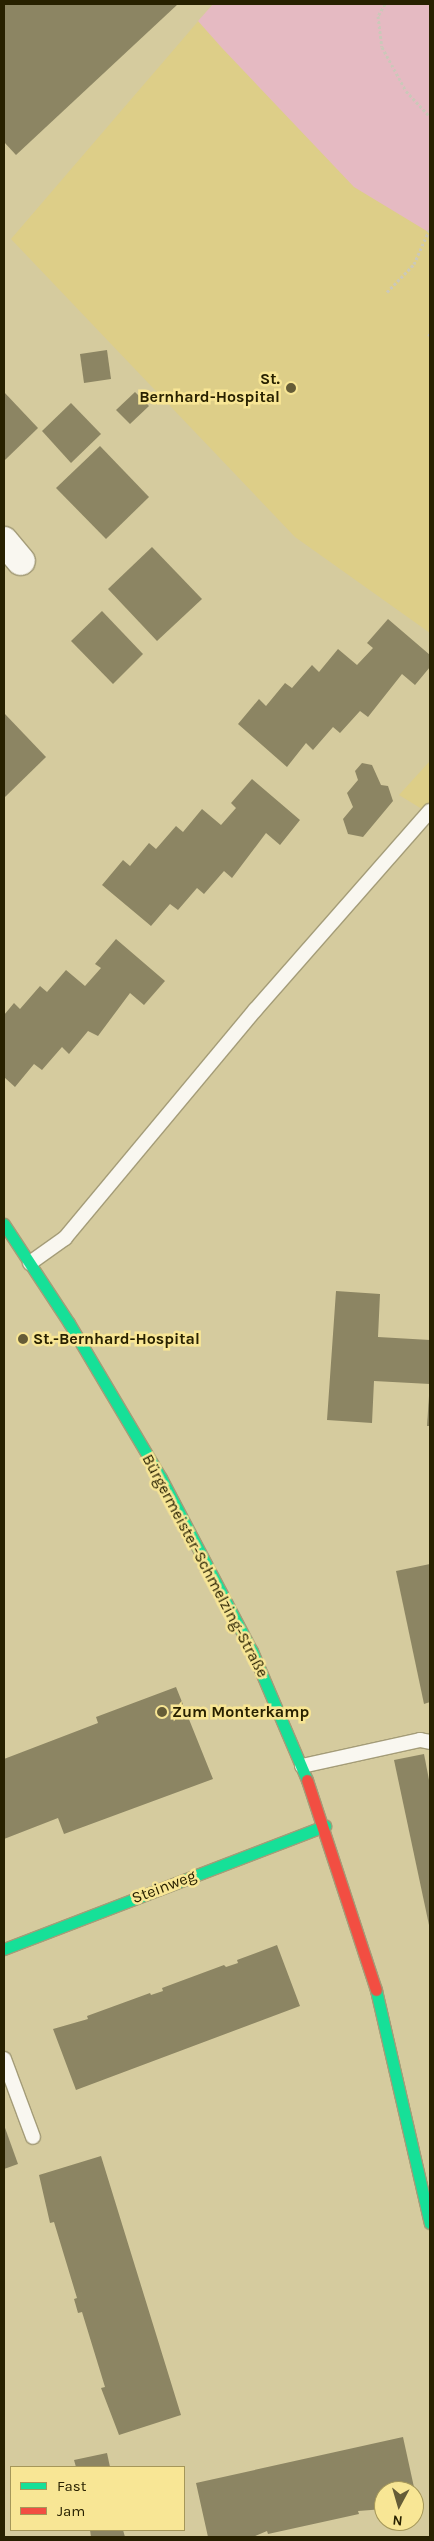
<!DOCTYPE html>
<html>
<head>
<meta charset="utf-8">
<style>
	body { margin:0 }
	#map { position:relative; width:434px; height:2541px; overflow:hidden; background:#d5cb9e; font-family:Karla,sans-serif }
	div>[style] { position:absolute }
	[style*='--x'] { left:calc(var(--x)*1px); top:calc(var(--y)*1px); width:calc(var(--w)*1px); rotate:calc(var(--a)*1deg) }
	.built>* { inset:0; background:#ddce88 }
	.green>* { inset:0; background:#e5bac2 }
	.building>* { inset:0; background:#8c8563 }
	.path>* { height:3px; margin-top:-1.5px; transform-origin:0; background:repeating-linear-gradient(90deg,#cbc8b9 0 2.5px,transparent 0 5px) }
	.roads { filter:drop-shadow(1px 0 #a49c78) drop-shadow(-1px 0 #a49c78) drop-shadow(0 1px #a49c78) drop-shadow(0 -1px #a49c78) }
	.lane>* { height:14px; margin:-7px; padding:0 7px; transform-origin:7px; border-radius:7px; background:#f9f7f0 }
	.street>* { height:28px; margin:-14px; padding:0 14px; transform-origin:14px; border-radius:14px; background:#f9f7f0 }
	.fast>* { height:11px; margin:-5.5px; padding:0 5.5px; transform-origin:5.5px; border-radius:5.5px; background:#16e098 }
	.jam>* { height:11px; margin:-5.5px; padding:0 5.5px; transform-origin:5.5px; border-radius:5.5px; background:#f24e42 }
	.dots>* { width:14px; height:14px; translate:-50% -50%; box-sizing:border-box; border:2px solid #f8e695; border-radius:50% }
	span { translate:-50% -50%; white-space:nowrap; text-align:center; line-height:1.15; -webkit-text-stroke:5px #f8e695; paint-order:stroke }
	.poi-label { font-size:16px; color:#282100; font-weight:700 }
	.right { translate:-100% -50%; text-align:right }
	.left { translate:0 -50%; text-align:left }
	.street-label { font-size:16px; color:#282100 }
	.frame { position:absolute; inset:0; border:5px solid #282100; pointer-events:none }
	.legend { position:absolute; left:10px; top:2466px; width:175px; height:65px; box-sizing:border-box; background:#f8e695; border:1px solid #a59759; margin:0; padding:6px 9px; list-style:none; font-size:15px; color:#282100 }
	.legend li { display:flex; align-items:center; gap:10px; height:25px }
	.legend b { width:25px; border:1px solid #a59759 }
	.north { position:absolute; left:374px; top:2481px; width:50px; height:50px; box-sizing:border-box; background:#f8e695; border:1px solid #a59759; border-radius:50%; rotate:186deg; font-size:14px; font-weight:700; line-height:20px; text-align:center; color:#282100 }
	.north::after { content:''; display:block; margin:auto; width:18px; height:22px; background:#655c37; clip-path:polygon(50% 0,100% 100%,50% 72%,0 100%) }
</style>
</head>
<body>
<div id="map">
	<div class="built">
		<div style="clip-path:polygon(213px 4px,430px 4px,430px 633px,295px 537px,11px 239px)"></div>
		<div style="clip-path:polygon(430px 761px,430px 814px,399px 795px)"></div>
	</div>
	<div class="green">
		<div style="clip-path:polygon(213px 4px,430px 4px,430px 233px,354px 187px,222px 48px,198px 21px)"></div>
	</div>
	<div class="building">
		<div style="clip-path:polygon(4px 4px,178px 4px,16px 155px,4px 142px)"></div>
		<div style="clip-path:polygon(107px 350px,111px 379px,84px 383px,80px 354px)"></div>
		<div style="clip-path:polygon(4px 392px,38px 428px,4px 461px)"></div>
		<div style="clip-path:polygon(135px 392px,149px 406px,130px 424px,116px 410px)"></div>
		<div style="clip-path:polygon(71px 403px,101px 434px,71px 463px,42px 431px)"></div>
		<div style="clip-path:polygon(100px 446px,149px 497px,106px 539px,56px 488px)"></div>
		<div style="clip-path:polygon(152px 547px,202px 599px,157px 641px,108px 589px)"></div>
		<div style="clip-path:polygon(102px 611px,143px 654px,113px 684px,71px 641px)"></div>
		<div style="clip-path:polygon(388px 619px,430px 655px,430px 667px,415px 685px,402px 674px,368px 717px,360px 711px,340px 733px,333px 727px,313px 750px,306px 743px,287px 767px,238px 724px,259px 699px,266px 706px,285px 683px,292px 688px,312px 665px,319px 672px,338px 649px,357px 665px,373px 648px,367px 643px)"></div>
		<div style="clip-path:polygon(4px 713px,46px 757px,4px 798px)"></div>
		<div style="clip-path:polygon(362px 763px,372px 765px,381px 785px,388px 786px,393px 801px,363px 837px,348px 834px,343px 819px,353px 807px,347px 793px,358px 780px,355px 771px)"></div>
		<div style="clip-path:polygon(252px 779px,300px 820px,280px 845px,266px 833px,232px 878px,224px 871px,204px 894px,197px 888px,178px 910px,170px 904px,151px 926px,102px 885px,123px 860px,130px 866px,149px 843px,156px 849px,176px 826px,183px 832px,202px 809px,221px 825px,236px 808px,231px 803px)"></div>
		<div style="clip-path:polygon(116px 939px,165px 981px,144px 1005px,130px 993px,98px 1036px,88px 1031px,69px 1054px,62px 1047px,42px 1070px,34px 1064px,15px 1087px,4px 1077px,4px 1015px,14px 1003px,20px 1009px,40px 986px,47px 992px,66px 970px,85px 986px,101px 968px,95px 964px)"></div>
		<div style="clip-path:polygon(336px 1291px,380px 1294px,378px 1337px,430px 1340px,430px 1384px,374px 1381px,372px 1423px,327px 1420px)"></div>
		<div style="clip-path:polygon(429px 1396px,430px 1396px,430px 1426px,427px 1426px)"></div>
		<div style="clip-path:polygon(430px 1564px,430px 1702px,424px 1704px,396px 1571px)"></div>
		<div style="clip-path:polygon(176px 1687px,213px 1779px,64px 1834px,58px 1818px,4px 1839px,4px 1759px,98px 1723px,96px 1717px)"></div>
		<div style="clip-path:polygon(424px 1754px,430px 1785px,429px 1925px,394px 1760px)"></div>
		<div style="clip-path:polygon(277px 1945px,300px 2006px,76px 2090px,53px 2029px,88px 2019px,87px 2016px,150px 1993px,151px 1995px,163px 1991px,162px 1988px,224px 1965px,226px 1967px,238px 1963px,237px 1960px)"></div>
		<div style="clip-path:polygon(4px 2125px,18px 2164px,4px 2169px)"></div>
		<div style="clip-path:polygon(101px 2156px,181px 2415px,119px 2435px,101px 2388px,105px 2387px,82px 2312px,78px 2313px,74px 2299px,77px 2298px,54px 2222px,50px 2223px,39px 2175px)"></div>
		<div style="clip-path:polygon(403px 2437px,417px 2501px,414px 2502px,414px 2491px,384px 2491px,384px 2509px,358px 2511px,359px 2514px,268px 2534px,267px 2531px,253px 2537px,208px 2537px,196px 2483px)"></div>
		<div style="clip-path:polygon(107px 2453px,110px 2467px,76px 2467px,74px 2460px)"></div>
		<div style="clip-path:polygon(90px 2530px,123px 2530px,125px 2537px,91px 2537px)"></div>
	</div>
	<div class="path">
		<div style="--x:385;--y:4;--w:14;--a:120"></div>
		<div style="--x:378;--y:16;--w:31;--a:83"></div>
		<div style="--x:382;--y:47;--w:50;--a:61.4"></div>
		<div style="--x:406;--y:91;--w:35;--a:47"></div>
		<div style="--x:387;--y:292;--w:39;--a:-46"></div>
		<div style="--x:414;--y:264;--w:39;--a:-66"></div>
		<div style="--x:428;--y:334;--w:2;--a:27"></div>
	</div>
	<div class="roads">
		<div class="lane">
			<div style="--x:30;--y:1263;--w:43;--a:-35.5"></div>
			<div style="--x:65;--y:1238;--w:297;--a:-50.2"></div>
			<div style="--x:255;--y:1010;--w:265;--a:-48.7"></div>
			<div style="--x:302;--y:1766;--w:121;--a:-12.4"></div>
			<div style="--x:420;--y:1740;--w:10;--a:11"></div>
			<div style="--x:4;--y:2059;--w:83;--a:69.6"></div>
		</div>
		<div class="street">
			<div style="--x:4;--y:541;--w:26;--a:50"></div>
		</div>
		<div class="fast">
			<div style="--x:4;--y:1224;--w:118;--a:56.7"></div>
			<div style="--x:69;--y:1323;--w:180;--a:59.3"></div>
			<div style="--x:161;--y:1478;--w:195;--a:62.3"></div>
			<div style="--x:252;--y:1651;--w:140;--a:66.9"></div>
			<div style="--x:4;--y:1949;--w:344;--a:-21"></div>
			<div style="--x:376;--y:1990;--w:239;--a:77"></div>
		</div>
		<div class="jam">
			<div style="--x:307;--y:1780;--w:221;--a:71.8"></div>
		</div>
	</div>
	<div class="dots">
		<div style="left:291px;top:388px;background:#655c37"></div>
		<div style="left:23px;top:1339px;background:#655c37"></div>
		<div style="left:162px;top:1712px;background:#655c37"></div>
	</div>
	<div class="poi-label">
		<span class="right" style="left:280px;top:388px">St.<br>Bernhard-Hospital</span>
		<span class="left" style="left:33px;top:1339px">St.-Bernhard-Hospital</span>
		<span class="left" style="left:172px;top:1712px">Zum Monterkamp</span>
	</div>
	<div class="street-label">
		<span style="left:205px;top:1566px;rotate:62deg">Bürgermeister-Schmelzing-Straße</span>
		<span style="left:164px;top:1887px;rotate:-21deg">Steinweg</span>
	</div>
	<div class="frame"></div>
	<ul class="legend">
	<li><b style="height:6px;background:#16e098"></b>Fast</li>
	<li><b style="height:6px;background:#f24e42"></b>Jam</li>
	</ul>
	<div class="north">N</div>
</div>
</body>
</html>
